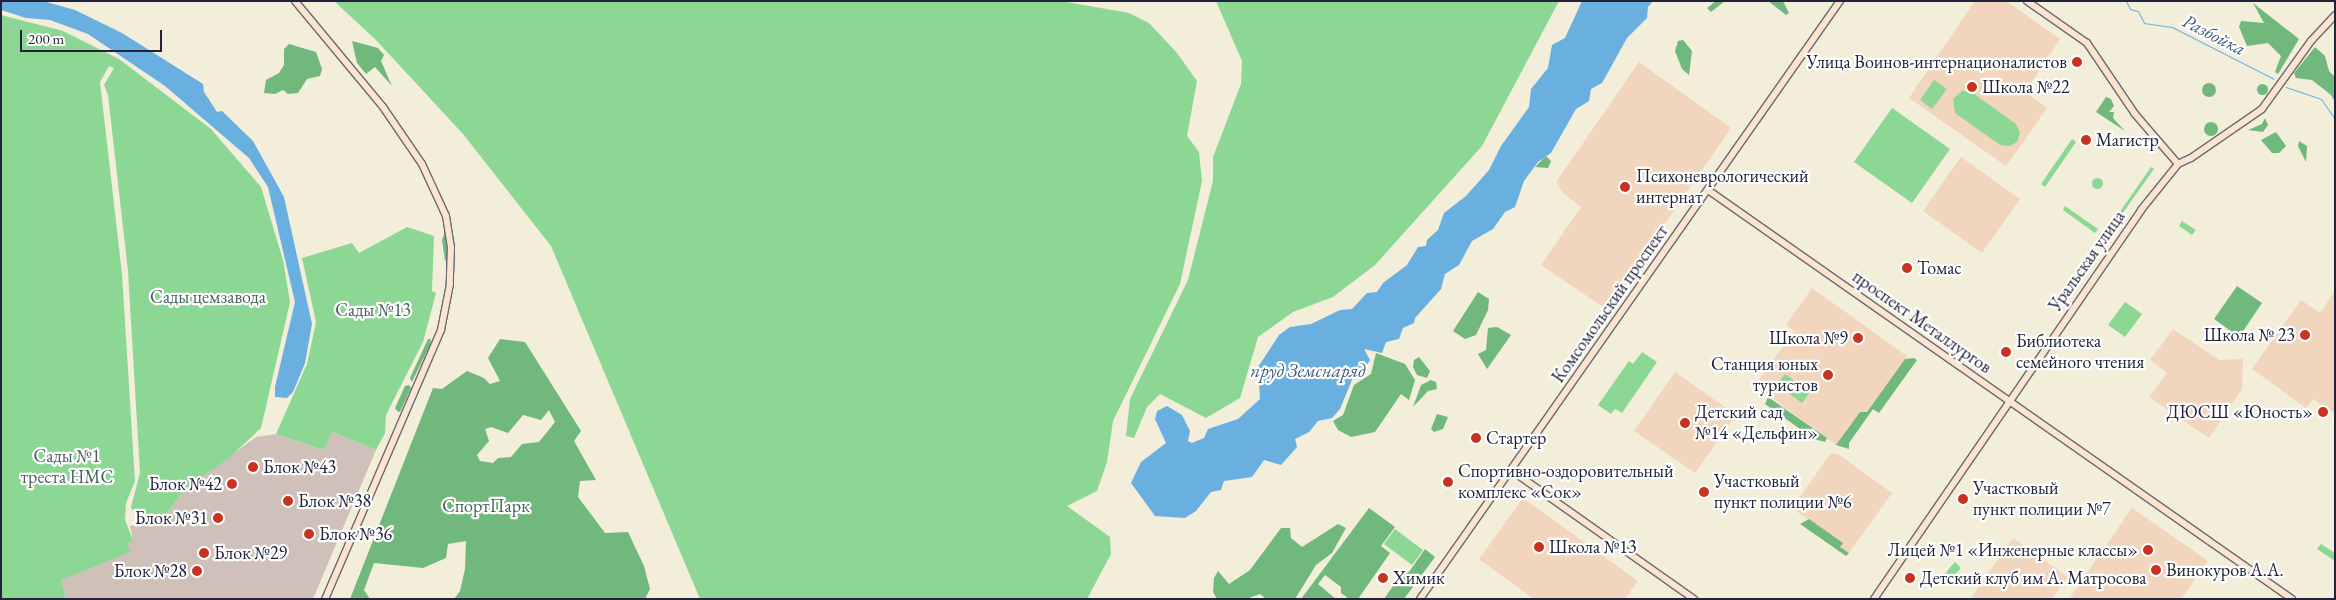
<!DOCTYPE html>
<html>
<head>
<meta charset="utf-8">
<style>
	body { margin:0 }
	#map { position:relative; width:2336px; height:600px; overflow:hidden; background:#f2eeda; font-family:"EB Garamond",serif }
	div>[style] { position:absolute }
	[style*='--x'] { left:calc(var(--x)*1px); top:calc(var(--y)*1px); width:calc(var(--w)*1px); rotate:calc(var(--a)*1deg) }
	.built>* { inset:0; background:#f2d5bd }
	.industrial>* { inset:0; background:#cfc1ba }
	.green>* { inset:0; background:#8cd793 }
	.round { border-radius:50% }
	.forest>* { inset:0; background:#71b87d }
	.water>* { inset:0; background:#69b0e0 }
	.stream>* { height:1px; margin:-0.5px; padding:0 0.5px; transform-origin:0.5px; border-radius:0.5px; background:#69b0e0 }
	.roads { filter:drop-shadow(1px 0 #6b6973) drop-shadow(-1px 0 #6b6973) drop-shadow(0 1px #6b6973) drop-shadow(0 -1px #6b6973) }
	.secondary>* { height:6px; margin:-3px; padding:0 3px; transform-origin:3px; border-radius:3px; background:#fce5d0 }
	.dots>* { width:14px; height:14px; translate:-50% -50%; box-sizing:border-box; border:2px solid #fff; border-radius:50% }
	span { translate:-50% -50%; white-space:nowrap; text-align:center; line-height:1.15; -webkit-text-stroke:4.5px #fff; paint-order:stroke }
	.poi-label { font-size:18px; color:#22223b }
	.right { translate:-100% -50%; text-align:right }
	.left { translate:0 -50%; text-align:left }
	.street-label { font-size:18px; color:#22223b }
	.park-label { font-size:18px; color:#47615a }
	.water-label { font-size:19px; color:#3e5b7d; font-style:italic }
	.frame { position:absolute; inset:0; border:2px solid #22223b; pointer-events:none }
	.scale { position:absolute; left:20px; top:30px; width:142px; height:22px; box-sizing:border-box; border:2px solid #22223b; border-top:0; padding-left:6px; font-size:15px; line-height:18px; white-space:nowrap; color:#22223b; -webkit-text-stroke:4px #fff; paint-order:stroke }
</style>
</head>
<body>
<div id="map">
	<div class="built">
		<div style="clip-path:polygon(1975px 1px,2006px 1px,2060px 39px,2025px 92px,2047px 108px,2006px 166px,1909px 98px)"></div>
		<div style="clip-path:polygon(1639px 62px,1731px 128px,1606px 309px,1541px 265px,1581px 207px,1563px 193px,1556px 182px)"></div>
		<div style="clip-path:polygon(1961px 157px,2020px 199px,1982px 253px,1923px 211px)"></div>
		<div style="clip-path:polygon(1812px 288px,1907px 356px,1867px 412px,1860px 412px,1836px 445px,1755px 385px,1794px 331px,1786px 325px)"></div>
		<div style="clip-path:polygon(2335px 291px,2335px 414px,2313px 399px,2306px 408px,2252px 369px,2301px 300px,2320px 313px)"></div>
		<div style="clip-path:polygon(2173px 329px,2219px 360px,2243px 359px,2242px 389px,2209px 438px,2149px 397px,2167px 373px,2150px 360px)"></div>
		<div style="clip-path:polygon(1675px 372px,1736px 415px,1695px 473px,1634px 431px)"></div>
		<div style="clip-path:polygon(1831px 453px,1838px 454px,1892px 493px,1849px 553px,1840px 547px,1842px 543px,1792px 508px)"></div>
		<div style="clip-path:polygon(1523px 498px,1638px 581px,1625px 599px,1534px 599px,1479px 559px)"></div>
		<div style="clip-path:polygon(2132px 508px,2208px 561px,2181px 599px,2069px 599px)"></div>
		<div style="clip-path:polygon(2013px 538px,2068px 577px,2052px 599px,1970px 599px)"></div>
	</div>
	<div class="industrial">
		<div style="clip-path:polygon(332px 432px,376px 450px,313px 599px,60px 599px,66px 597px,61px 580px,133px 540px,130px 526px,165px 516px,186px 488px,256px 437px,276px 434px,324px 450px)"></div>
	</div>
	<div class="green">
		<div style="clip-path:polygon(334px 1px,1061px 1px,1129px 13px,1149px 23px,1177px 53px,1197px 81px,1187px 136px,1199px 152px,1202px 181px,1180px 284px,1113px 421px,1107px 462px,1097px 491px,1067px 506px,1110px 537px,1111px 554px,1087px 599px,700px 599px,551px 246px,463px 134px,375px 39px)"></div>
		<div style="clip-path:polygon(1216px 1px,1559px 1px,1482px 146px,1375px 265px,1333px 297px,1293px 312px,1258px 337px,1240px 398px,1206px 418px,1160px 394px,1147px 407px,1134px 438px,1126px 436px,1130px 399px,1188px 280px,1213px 181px,1213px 157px,1241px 84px,1242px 61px)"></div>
		<div style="clip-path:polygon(1px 15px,63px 31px,119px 59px,211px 129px,261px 187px,283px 260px,290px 302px,261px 428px,229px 458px,186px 488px,165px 516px,139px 522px,131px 507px,140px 473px,128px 271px,108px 95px,104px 85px,114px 68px,109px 66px,100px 82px,122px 274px,135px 481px,126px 503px,125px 520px,133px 540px,127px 544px,130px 552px,61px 580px,66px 597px,60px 599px,1px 599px)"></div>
		<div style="clip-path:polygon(1934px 80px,1947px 89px,1932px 109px,1920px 100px)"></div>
		<div style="clip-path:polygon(1962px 91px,1970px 91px,2016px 124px,2020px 133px,2017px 142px,2010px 146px,2000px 145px,1955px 113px,1953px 99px)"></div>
		<div style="clip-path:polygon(1892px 108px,1950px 149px,1912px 203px,1854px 162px)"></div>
		<div style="clip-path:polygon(2072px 139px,2076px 142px,2045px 187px,2041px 184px)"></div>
		<div style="clip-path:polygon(2151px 167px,2154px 169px,2117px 221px,2115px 219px)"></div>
		<div class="round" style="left:2091.5px;top:177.5px;width:11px;height:11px"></div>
		<div style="clip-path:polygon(2065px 206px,2098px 229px,2095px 233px,2063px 210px)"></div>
		<div style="clip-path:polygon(2182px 221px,2196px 230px,2192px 235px,2179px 226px)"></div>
		<div style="clip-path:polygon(407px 227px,434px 236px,432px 291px,436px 293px,423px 342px,386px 415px,385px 433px,376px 450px,332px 432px,324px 450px,276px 434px,307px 364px,316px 322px,302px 258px,352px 243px,359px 253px)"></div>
		<div style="clip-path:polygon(2125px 302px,2142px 314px,2125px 337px,2108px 325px)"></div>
		<div style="clip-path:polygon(1642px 352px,1657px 362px,1622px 413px,1615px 409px,1611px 414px,1598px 405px,1629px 361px,1633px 364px)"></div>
		<div style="clip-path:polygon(1785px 374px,1810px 392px,1802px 403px,1777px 385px)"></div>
		<div style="clip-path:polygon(1395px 529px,1423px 550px,1412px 565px,1384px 544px)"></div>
		<div style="clip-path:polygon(2321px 544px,2335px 553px,2335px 561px,2317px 549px)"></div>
		<div style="clip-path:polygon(1955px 562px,1961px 568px,1948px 583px,1943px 576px)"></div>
	</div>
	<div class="forest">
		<div style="clip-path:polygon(1716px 1px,1725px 1px,1711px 12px,1707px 8px)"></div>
		<div style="clip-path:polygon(1768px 1px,1783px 1px,1789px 13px,1786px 15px)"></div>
		<div style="clip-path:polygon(2253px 3px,2299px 39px,2278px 74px,2275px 72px,2281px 56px,2268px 43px,2247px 46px,2239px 27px,2241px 21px,2264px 23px)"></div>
		<div style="clip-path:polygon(1683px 40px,1692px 51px,1689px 75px,1682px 69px,1675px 51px,1678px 41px)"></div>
		<div style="clip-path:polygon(352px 41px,378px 48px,384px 55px,381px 61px,392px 86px,375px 67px,366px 74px,357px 63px)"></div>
		<div style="clip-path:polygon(289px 44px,316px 52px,322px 69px,320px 76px,307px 79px,298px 93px,288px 94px,283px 90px,275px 94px,264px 93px,266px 80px,279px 73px,284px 65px,284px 49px)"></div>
		<div style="clip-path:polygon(2315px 47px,2325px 56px,2329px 71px,2335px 77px,2335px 102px,2331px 95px,2312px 80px,2296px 78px,2294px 73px)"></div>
		<div class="round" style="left:2256.5px;top:83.5px;width:11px;height:11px"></div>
		<div class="round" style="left:2202px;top:83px;width:14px;height:14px"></div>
		<div style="clip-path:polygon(2106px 97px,2111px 99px,2114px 106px,2109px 112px,2114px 112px,2113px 118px,2125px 131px,2096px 112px)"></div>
		<div style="clip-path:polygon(2265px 118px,2268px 125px,2263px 132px,2248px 130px,2262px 124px)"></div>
		<div class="round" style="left:2204px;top:122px;width:14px;height:14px"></div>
		<div style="clip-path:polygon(2276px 132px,2286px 146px,2279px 153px,2272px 153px,2261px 140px)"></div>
		<div style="clip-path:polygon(2299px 141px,2307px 146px,2306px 162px,2298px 146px)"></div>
		<div style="clip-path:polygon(1546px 156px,1551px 161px,1548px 168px,1535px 167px)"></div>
		<div style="clip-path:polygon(446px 228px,449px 258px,445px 261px,442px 240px)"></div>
		<div style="clip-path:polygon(2237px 286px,2262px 303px,2239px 337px,2214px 319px)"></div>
		<div style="clip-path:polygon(1478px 292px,1489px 299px,1488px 310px,1476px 335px,1465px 339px,1453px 331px)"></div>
		<div style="clip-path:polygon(1497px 327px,1511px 335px,1487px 369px,1478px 354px,1486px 350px,1488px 328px)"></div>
		<div style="clip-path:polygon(428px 339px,431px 339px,430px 345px,412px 382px,410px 378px)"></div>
		<div style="clip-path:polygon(evenodd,500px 339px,525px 342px,581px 431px,574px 441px,596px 480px,580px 481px,578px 497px,605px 533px,628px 532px,644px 566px,650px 589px,645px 599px,454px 599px,460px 591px,465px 569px,466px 541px,448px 544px,446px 558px,423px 568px,374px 563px,364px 590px,370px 599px,350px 599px,433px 388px,442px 389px,467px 371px,484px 378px,490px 384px,500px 381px,488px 358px,500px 339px,549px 410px,555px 422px,539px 442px,522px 444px,511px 457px,498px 458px,493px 463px,480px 461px,477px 455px,489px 441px,485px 429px,491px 427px,508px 433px,523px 415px,541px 420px,549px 410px)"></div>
		<div style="clip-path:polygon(1376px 353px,1405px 364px,1415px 380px,1409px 400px,1401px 394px,1375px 432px,1351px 437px,1338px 430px,1333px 421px,1343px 415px,1354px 385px,1371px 374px)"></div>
		<div style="clip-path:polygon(1419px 357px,1430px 371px,1427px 378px,1417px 375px,1413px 367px,1414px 360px)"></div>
		<div style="clip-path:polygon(1914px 358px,1917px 360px,1879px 413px,1873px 409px,1849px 443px,1849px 449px,1836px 445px,1860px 412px,1867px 412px,1905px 359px)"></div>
		<div style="clip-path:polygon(1431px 380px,1436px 382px,1437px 389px,1428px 391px,1413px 407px,1421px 385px)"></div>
		<div style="clip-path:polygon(409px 385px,411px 388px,400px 412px,397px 411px,395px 408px,405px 386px)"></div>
		<div style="clip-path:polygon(1768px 397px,1827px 438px,1825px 442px,1814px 439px,1765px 404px)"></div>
		<div style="clip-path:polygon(1437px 414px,1448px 417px,1443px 429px,1434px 432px,1431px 429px)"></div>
		<div style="clip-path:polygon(1369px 508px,1395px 527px,1381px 546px,1390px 553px,1358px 599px,1349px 599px,1341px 593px,1341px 587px,1325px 575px,1318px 584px,1336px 599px,1301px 599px)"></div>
		<div style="clip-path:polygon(1809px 519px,1843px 543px,1840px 547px,1849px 553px,1846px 556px,1800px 524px)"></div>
		<div style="clip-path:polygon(1338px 524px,1346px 528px,1332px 553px,1316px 565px,1295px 599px,1266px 599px,1260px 594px,1246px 599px,1217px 599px,1213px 592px,1214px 578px,1218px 571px,1229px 584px,1250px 570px,1281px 528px,1290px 528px,1291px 538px,1302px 547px)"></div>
		<div style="clip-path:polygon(1425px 549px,1435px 557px,1404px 599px,1384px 599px,1404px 570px,1409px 572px)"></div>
	</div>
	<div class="water">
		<div style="clip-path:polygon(1px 1px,43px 1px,75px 10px,122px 33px,203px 84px,204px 92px,217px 112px,222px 111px,253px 141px,284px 197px,312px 324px,305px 363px,293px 392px,287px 398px,275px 397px,275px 387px,295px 302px,268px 187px,249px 158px,165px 86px,88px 34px,50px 20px,26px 18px,1px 10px)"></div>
		<div style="clip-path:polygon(1582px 1px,1653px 1px,1648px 7px,1647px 18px,1627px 38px,1602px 83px,1591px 89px,1589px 101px,1576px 109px,1551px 153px,1538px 162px,1524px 181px,1515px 207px,1505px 212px,1493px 229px,1472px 241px,1459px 265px,1445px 274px,1441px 289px,1415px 318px,1414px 323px,1403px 328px,1399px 339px,1386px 342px,1382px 353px,1364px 349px,1370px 360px,1360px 376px,1354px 375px,1340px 409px,1332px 418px,1318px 421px,1309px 432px,1295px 439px,1297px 447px,1281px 465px,1264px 460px,1252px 477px,1224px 481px,1221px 490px,1211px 492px,1196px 511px,1185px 518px,1155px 516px,1131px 483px,1141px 462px,1166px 443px,1155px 419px,1157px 411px,1167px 406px,1182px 415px,1190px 431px,1188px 441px,1192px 443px,1204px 438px,1208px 429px,1238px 419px,1260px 399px,1258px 367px,1279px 335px,1290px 327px,1311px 324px,1340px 310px,1352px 309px,1367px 293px,1377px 292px,1383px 283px,1407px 265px,1418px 247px,1426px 246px,1427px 240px,1438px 230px,1444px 213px,1466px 196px,1489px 170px,1501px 146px,1529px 107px,1531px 89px,1548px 68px,1552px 45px,1565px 38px)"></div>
	</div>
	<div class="stream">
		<div style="--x:2126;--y:1;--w:9;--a:63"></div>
		<div style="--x:2130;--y:9;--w:8;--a:14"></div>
		<div style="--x:2138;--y:11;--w:13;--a:63"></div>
		<div style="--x:2144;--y:23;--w:28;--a:8"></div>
		<div style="--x:2172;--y:27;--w:114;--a:27"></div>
		<div style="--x:2286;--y:87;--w:37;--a:19"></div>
		<div style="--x:2321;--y:99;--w:24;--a:55"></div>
	</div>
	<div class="roads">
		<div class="secondary">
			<div style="--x:295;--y:1;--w:138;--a:50.3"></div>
			<div style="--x:383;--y:107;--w:69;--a:55.6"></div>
			<div style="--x:422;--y:164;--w:57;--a:65.2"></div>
			<div style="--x:446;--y:216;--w:31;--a:81"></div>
			<div style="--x:451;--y:247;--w:37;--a:92"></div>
			<div style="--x:450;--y:284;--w:47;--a:101.1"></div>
			<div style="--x:441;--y:330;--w:293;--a:113.3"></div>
			<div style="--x:2027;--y:1;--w:73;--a:35"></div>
			<div style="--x:2087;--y:43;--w:86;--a:55.9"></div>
			<div style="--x:2135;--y:114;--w:66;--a:49.3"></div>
			<div style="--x:1708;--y:190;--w:713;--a:35.01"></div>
			<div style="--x:1511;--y:470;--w:224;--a:35.2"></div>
			<div style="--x:1420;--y:599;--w:731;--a:-54.92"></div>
			<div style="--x:1874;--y:599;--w:472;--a:-55.5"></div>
			<div style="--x:2141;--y:210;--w:59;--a:-51.2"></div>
			<div style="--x:2178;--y:164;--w:14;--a:-25"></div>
			<div style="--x:2191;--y:158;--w:86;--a:-34.6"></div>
			<div style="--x:2262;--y:109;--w:84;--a:-54.2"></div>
			<div style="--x:2311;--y:41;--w:35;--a:-47"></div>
		</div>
	</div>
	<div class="dots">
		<div style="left:2077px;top:62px;background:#c8321e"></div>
		<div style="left:1972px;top:87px;background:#c8321e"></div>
		<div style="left:2086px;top:140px;background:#c8321e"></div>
		<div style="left:1625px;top:187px;background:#c8321e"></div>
		<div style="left:1907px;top:268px;background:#c8321e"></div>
		<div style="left:2305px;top:335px;background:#c8321e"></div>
		<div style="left:1858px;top:338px;background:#c8321e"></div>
		<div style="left:2006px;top:352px;background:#c8321e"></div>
		<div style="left:1828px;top:375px;background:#c8321e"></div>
		<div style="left:2323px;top:412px;background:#c8321e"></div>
		<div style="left:1685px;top:423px;background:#c8321e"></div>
		<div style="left:1476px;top:438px;background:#c8321e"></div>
		<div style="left:253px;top:467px;background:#c8321e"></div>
		<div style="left:1448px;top:482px;background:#c8321e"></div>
		<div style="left:232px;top:484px;background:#c8321e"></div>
		<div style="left:1704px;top:492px;background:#c8321e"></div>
		<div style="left:1963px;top:499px;background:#c8321e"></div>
		<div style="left:288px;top:501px;background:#c8321e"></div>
		<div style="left:218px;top:518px;background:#c8321e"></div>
		<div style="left:309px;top:534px;background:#c8321e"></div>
		<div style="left:1539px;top:547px;background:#c8321e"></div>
		<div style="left:2148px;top:550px;background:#c8321e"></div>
		<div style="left:204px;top:553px;background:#c8321e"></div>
		<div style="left:2156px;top:570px;background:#c8321e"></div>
		<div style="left:197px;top:571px;background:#c8321e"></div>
		<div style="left:1383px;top:578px;background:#c8321e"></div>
		<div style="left:1910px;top:578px;background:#c8321e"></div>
	</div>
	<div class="poi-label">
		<span class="right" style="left:2067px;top:62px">Улица Воинов-интернационалистов</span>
		<span class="left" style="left:1982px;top:87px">Школа №22</span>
		<span class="left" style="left:2096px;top:140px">Магистр</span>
		<span class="left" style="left:1636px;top:187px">Психоневрологический<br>интернат</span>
		<span class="left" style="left:1917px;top:268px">Томас</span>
		<span class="right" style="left:2295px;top:335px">Школа № 23</span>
		<span class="right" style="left:1848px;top:338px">Школа №9</span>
		<span class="left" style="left:2016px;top:352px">Библиотека<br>семейного чтения</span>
		<span class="right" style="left:1818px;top:375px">Станция юных<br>туристов</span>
		<span class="right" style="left:2313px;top:412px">ДЮСШ «Юность»</span>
		<span class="left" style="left:1695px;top:423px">Детский сад<br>№14 «Дельфин»</span>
		<span class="left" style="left:1486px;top:438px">Стартер</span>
		<span class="left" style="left:263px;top:467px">Блок №43</span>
		<span class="left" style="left:1458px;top:482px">Спортивно-оздоровительный<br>комплекс «Сок»</span>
		<span class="left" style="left:1714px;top:492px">Участковый<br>пункт полиции №6</span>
		<span class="right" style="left:222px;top:484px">Блок №42</span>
		<span class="left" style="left:1973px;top:499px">Участковый<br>пункт полиции №7</span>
		<span class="left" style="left:298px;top:501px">Блок №38</span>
		<span class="right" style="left:208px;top:518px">Блок №31</span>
		<span class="left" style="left:319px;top:534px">Блок №36</span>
		<span class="left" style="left:1549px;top:547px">Школа №13</span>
		<span class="right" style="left:2138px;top:550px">Лицей №1 «Инженерные классы»</span>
		<span class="left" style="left:214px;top:553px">Блок №29</span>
		<span class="left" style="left:2166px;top:570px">Винокуров А.А.</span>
		<span class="right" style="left:187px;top:571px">Блок №28</span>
		<span class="left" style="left:1393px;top:578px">Химик</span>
		<span class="left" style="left:1920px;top:578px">Детский клуб им А. Матросова</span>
	</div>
	<div class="street-label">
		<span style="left:2087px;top:261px;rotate:-55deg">Уральская улица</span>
		<span style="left:1610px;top:304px;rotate:-55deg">Комсомольский проспект</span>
		<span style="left:1922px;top:322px;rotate:35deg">проспект Металлургов</span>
	</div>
	<div class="park-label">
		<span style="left:208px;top:297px">Сады цемзавода</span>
		<span style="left:373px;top:310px">Сады №13</span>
		<span style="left:67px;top:467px">Сады №1<br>треста НМС</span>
		<span style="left:486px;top:506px">СпортПарк</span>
	</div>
	<div class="water-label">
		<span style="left:2214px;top:35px;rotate:27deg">Разбойка</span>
		<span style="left:1308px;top:371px">пруд Земснаряд</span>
	</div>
	<div class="frame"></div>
	<div class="scale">200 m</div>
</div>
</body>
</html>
